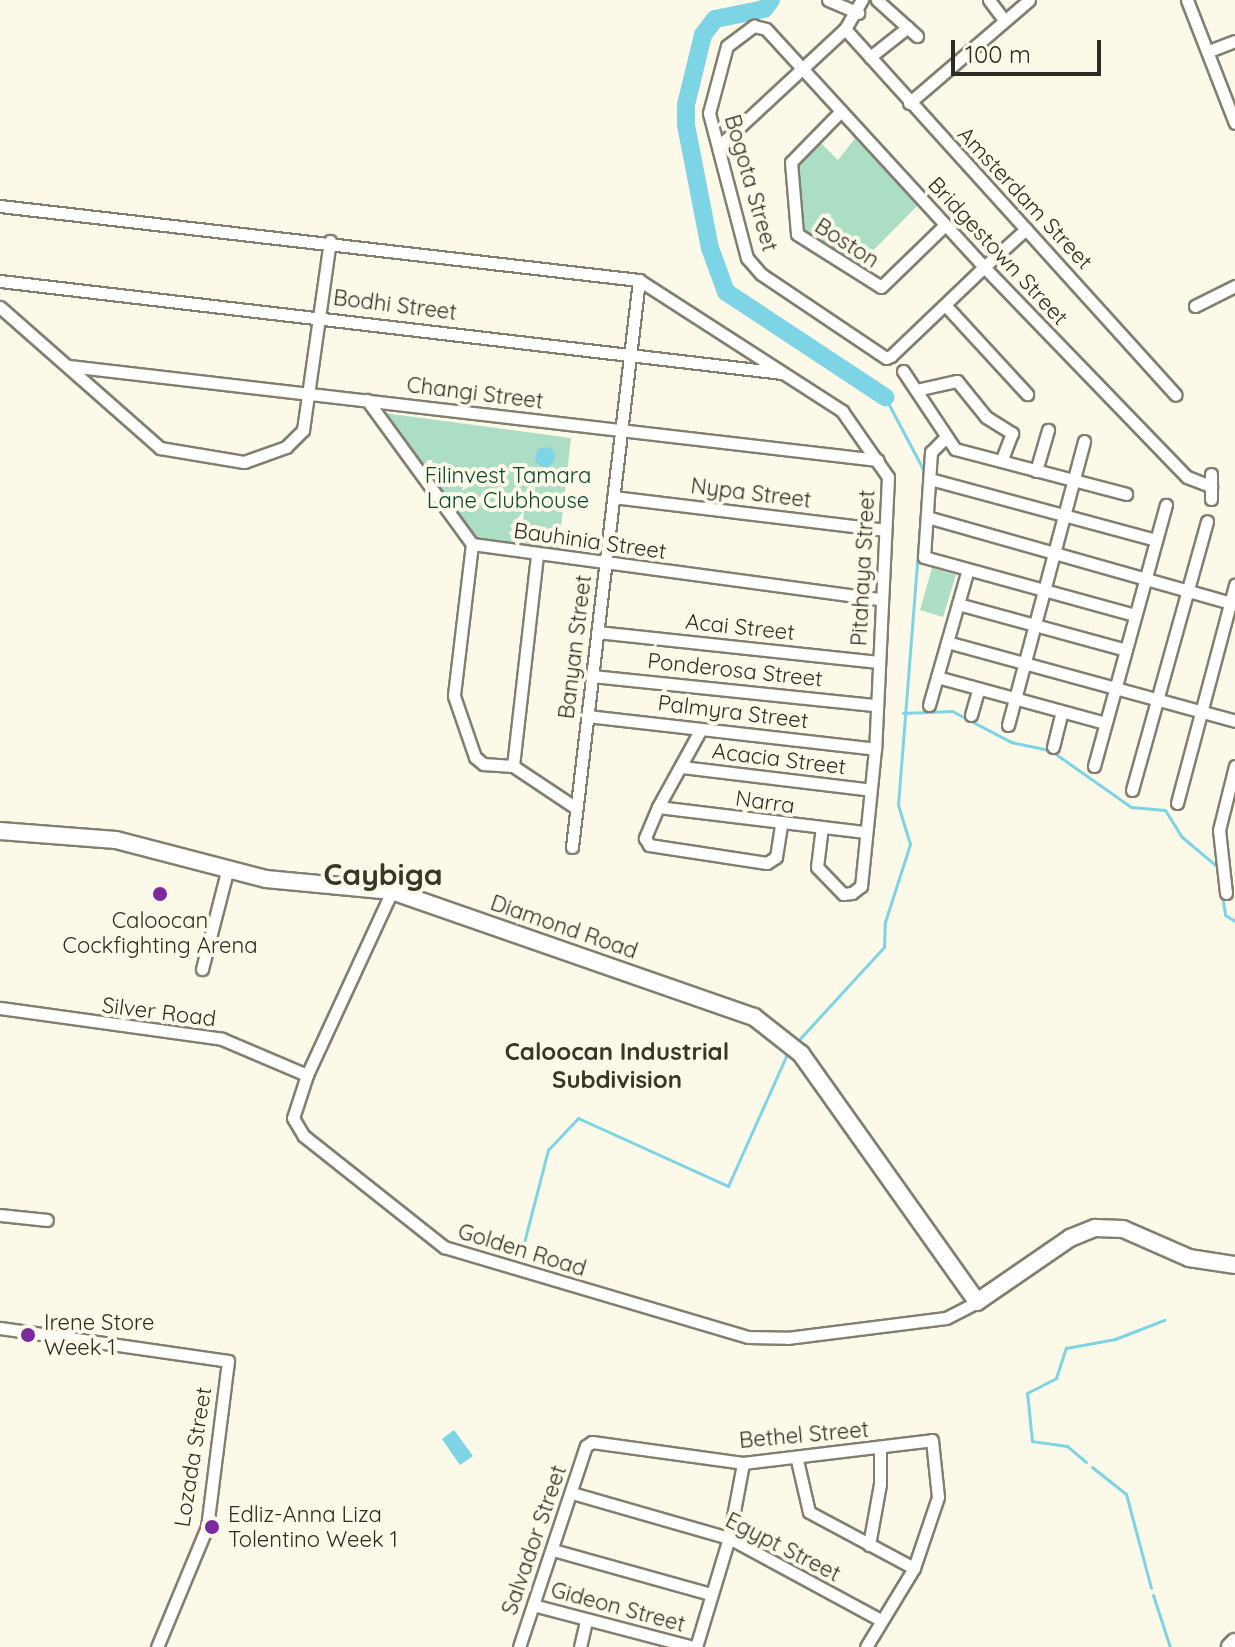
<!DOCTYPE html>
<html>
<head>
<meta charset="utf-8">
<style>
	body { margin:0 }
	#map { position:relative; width:1235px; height:1647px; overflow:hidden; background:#fcf9e8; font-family:Quicksand,sans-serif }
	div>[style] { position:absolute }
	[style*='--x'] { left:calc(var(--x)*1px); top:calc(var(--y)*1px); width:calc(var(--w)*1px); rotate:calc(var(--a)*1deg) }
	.green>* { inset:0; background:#acddc5 }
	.water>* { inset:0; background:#7dd4e5 }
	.round { border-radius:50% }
	.stream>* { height:3px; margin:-1.5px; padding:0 1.5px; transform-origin:1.5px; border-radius:1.5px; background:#7dd4e5 }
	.river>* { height:18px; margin:-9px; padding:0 9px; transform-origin:9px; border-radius:9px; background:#7dd4e5 }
	.roads { filter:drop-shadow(2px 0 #827f70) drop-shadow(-2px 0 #827f70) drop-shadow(0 2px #827f70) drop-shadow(0 -2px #827f70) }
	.minor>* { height:11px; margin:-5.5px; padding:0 5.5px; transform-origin:5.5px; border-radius:5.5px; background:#fff }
	.secondary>* { height:16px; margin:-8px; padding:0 8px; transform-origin:8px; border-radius:8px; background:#fff }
	.dots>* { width:22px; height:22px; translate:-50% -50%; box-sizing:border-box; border:4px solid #fcf9e8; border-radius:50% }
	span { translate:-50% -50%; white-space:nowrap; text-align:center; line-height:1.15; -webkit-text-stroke:8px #fcf9e8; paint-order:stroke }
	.street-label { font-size:22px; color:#2c2b24 }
	.park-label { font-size:22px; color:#094732 }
	.poi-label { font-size:22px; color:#2c2b24 }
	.left { translate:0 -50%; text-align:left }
	.neighbourhood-label { font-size:24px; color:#393629; font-weight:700 }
	.district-label { font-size:30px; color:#393629; font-weight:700 }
	.scale { position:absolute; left:951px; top:40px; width:150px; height:36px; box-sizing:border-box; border:4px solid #2c2b24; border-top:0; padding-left:10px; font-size:24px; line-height:28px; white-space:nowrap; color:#2c2b24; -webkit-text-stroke:6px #fcf9e8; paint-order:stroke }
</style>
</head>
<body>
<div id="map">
	<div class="green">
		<div style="clip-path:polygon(857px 136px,919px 204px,859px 265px,802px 229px,794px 163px,817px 139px,838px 160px)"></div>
		<div style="clip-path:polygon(384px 413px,571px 438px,558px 553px,479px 543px)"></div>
		<div style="clip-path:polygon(932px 568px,956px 575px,943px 617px,920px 610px)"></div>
	</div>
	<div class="water">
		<div class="round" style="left:535px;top:447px;width:20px;height:20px"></div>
		<div style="clip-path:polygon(454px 1430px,473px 1456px,460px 1465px,442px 1439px)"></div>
	</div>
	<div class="stream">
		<div style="--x:903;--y:713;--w:49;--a:-2.3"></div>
		<div style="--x:952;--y:711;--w:67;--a:27.7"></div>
		<div style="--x:1011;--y:742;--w:40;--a:12"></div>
		<div style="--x:1050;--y:750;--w:99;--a:35.1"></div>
		<div style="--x:1131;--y:807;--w:34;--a:5"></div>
		<div style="--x:1165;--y:810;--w:32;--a:58"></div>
		<div style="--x:1182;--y:837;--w:48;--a:40"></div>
		<div style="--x:1222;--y:895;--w:20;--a:81"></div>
		<div style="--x:1225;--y:915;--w:12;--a:31"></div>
		<div style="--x:795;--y:1044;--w:132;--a:-47.5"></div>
		<div style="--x:884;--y:947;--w:25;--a:-88"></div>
		<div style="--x:885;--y:922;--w:82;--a:-72.2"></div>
		<div style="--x:910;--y:844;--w:41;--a:-107.1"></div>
		<div style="--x:898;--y:805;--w:335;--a:-85.5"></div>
		<div style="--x:924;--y:471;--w:84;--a:-117.8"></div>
		<div style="--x:520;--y:1258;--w:112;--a:-75.5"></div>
		<div style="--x:548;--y:1150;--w:44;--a:-46.8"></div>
		<div style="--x:578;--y:1118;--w:165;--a:24.4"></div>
		<div style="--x:728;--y:1186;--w:147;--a:-65.9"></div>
		<div style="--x:1086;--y:1462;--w:25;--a:-140"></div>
		<div style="--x:1067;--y:1446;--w:35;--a:-172"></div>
		<div style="--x:1032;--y:1441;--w:48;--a:-95.9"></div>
		<div style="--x:1027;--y:1393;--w:33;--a:-27"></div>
		<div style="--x:1056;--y:1378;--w:32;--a:-72"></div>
		<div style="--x:1066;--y:1348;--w:50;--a:-10.4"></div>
		<div style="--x:1115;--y:1339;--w:53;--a:-21.2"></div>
		<div style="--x:1092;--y:1467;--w:43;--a:38.5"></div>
		<div style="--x:1126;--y:1494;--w:97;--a:75.1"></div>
		<div style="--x:1153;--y:1595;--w:55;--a:71.9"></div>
	</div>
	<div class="river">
		<div style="--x:771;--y:0;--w:11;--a:128"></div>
		<div style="--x:764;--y:9;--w:50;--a:168.5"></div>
		<div style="--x:715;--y:19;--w:20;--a:127"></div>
		<div style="--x:703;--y:35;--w:72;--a:103.7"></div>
		<div style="--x:686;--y:105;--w:20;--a:90"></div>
		<div style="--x:686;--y:125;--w:125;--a:79"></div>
		<div style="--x:710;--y:248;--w:47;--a:70"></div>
		<div style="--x:726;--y:292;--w:191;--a:33.4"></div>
	</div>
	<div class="roads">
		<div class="minor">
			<div style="--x:828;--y:0;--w:33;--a:23"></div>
			<div style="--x:877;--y:0;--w:54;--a:42"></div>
			<div style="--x:989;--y:0;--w:25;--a:53"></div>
			<div style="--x:1187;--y:0;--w:132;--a:68.7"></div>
			<div style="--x:845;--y:29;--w:493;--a:47.9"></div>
			<div style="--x:1209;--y:51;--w:28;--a:-21"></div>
			<div style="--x:870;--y:57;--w:48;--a:-38.3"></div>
			<div style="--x:909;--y:103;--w:158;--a:-40.6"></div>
			<div style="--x:841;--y:111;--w:71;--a:134.4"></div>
			<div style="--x:791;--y:162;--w:72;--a:85.2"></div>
			<div style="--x:797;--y:234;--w:99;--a:32.2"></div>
			<div style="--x:881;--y:287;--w:89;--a:-44.1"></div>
			<div style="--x:720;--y:145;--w:171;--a:-42.9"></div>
			<div style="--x:845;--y:29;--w:34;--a:-60"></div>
			<div style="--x:0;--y:206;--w:643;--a:6.61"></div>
			<div style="--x:639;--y:280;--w:571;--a:96.74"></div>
			<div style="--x:1026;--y:229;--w:57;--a:137.9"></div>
			<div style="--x:984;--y:267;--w:129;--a:136.3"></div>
			<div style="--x:891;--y:356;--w:5;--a:158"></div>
			<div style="--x:886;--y:358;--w:151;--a:-146.1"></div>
			<div style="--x:761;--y:274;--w:21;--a:-131"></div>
			<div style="--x:747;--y:258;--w:150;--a:-104.7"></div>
			<div style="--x:709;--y:113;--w:69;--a:-75"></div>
			<div style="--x:727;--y:46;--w:34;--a:-37"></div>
			<div style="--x:754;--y:26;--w:12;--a:14"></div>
			<div style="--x:766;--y:29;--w:323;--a:47.5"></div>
			<div style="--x:984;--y:267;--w:292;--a:46"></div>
			<div style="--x:1187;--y:477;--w:26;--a:21"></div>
			<div style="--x:639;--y:280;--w:242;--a:32.8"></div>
			<div style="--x:842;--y:411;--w:80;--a:55.1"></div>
			<div style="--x:888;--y:477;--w:272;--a:92.7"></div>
			<div style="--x:875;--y:749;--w:138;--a:95.8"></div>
			<div style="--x:861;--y:886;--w:11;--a:142"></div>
			<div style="--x:852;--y:893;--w:9;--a:174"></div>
			<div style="--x:843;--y:894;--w:37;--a:-134"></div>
			<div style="--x:817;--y:867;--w:38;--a:-83"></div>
			<div style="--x:0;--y:281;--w:787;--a:6.71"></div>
			<div style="--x:946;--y:306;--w:120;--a:47.4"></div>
			<div style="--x:1195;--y:306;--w:45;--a:-26.6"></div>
			<div style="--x:0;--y:307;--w:213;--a:41.4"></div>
			<div style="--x:160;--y:448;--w:85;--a:9.5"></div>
			<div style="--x:244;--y:462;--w:45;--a:-19.7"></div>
			<div style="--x:286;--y:447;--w:24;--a:-45"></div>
			<div style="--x:303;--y:430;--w:191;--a:-81.9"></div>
			<div style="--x:69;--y:366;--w:814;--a:6.63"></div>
			<div style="--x:903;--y:371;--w:94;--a:56.3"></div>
			<div style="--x:955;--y:449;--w:177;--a:14.7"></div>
			<div style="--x:916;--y:390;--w:42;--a:-12.4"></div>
			<div style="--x:957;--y:381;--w:46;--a:51.1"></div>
			<div style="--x:986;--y:417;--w:31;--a:32"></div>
			<div style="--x:1012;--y:433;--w:30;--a:111"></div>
			<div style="--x:367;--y:400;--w:178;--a:53.9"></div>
			<div style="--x:472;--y:544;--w:412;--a:7.7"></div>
			<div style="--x:946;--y:437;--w:21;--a:135"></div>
			<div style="--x:931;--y:452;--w:105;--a:93.8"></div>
			<div style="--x:924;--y:557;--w:219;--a:15.4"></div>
			<div style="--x:1036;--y:471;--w:43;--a:-73.7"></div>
			<div style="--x:1211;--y:474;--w:25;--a:90"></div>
			<div style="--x:930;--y:479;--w:234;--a:15.1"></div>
			<div style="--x:613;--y:497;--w:273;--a:6.9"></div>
			<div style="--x:927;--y:517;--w:320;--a:15.8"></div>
			<div style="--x:472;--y:544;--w:153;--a:96.8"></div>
			<div style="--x:454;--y:696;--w:65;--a:71"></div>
			<div style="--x:475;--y:757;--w:11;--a:41"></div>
			<div style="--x:483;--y:764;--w:30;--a:4"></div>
			<div style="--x:513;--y:766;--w:76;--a:33.7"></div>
			<div style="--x:958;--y:604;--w:174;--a:15.3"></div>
			<div style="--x:597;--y:632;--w:283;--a:6.1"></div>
			<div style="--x:947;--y:642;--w:299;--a:15.3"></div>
			<div style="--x:592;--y:676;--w:283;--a:5.9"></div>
			<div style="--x:937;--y:677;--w:174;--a:15.3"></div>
			<div style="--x:929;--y:705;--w:141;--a:-74"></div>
			<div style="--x:971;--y:715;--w:26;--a:-74"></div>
			<div style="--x:587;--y:716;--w:290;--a:6.5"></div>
			<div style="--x:1008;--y:725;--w:294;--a:-75"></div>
			<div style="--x:701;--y:729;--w:89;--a:118.9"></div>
			<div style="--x:658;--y:807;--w:34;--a:113"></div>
			<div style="--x:645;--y:838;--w:8;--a:60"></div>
			<div style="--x:649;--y:845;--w:119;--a:8.7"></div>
			<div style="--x:767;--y:863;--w:11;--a:-34"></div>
			<div style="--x:776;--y:857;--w:32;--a:-81"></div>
			<div style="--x:1053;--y:747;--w:36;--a:-76"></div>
			<div style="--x:513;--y:766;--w:212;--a:-83.5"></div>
			<div style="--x:1094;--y:766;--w:271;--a:-74.6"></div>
			<div style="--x:682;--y:767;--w:190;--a:6.9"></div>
			<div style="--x:1132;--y:790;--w:279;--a:-74.4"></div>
			<div style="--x:1177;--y:803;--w:226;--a:-75.1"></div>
			<div style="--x:658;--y:807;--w:209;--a:6.9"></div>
			<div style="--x:392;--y:891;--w:203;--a:114.8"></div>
			<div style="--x:307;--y:1075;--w:45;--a:108"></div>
			<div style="--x:293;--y:1118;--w:21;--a:59"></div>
			<div style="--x:304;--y:1136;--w:179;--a:38.4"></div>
			<div style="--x:444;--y:1247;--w:317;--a:16.5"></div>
			<div style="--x:748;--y:1337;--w:39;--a:1"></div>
			<div style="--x:787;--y:1338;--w:160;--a:-7.2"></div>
			<div style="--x:946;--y:1318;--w:35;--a:-27"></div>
			<div style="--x:1226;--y:893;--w:63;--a:-96.3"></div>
			<div style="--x:1219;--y:830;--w:66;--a:-76"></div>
			<div style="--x:202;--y:969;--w:104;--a:-75.6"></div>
			<div style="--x:0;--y:1008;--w:224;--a:7.9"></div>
			<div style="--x:222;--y:1039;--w:92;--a:23"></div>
			<div style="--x:0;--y:1215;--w:47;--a:6.1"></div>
			<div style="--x:0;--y:1328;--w:230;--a:8.2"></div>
			<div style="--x:228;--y:1361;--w:167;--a:97.2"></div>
			<div style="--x:207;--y:1527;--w:130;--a:112.6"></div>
			<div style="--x:797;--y:1460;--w:53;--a:77"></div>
			<div style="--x:809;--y:1512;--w:119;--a:28.1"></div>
			<div style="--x:572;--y:1493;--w:163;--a:16"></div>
			<div style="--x:729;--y:1538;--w:170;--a:28.4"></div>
			<div style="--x:869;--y:1545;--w:62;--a:-79.8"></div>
			<div style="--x:880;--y:1484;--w:35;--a:-90"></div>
			<div style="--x:553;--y:1550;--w:164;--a:15.6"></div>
			<div style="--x:533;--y:1605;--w:165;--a:14.7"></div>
			<div style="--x:519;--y:1647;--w:212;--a:-71.6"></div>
			<div style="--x:586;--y:1446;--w:7;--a:-34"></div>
			<div style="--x:592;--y:1442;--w:152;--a:7.9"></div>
			<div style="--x:743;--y:1463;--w:190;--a:-6.9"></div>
			<div style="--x:932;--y:1440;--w:57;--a:84"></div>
			<div style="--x:938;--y:1497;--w:75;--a:108.7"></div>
			<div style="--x:914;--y:1568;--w:92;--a:121.3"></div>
			<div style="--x:580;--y:1647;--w:28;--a:-77"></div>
			<div style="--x:696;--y:1647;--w:114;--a:-73.2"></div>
			<div style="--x:729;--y:1538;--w:76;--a:-79.4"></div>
		</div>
		<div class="secondary">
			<div style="--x:0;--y:831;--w:116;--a:4.4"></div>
			<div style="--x:116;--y:840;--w:155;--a:14.6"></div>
			<div style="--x:266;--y:879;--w:127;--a:5.4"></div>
			<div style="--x:392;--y:891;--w:383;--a:19.2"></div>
			<div style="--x:754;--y:1017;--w:60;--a:38.2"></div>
			<div style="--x:801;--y:1054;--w:304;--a:54.6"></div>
			<div style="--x:977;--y:1302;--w:113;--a:-34.5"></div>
			<div style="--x:1070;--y:1238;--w:27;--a:-22"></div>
			<div style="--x:1095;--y:1228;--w:28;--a:2"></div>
			<div style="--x:1123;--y:1229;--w:72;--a:23.7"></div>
			<div style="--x:1189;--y:1258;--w:47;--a:8.7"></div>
			<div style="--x:1230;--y:1647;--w:7;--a:-45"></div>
		</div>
	</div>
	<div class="dots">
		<div style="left:160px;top:894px;background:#7a2a9b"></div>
		<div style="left:28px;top:1335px;background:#7a2a9b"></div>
		<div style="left:212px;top:1527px;background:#7a2a9b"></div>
	</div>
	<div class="street-label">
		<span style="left:751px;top:183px;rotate:74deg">Bogota Street</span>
		<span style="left:1025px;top:198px;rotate:47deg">Amsterdam Street</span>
		<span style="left:847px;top:243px;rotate:33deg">Boston</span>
		<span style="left:998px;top:251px;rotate:47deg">Bridgestown Street</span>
		<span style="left:395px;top:305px;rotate:7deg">Bodhi Street</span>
		<span style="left:475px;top:393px;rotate:7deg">Changi Street</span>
		<span style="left:751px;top:493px;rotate:7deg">Nypa Street</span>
		<span style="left:590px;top:541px;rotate:8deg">Bauhinia Street</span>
		<span style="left:863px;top:568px;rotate:-87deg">Pitahaya Street</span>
		<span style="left:740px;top:627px;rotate:6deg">Acai Street</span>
		<span style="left:575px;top:647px;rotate:-83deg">Banyan Street</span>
		<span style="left:735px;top:670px;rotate:6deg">Ponderosa Street</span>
		<span style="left:733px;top:712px;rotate:7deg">Palmyra Street</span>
		<span style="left:779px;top:759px;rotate:7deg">Acacia Street</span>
		<span style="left:765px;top:802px;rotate:8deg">Narra</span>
		<span style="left:564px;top:927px;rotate:19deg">Diamond Road</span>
		<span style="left:159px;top:1012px;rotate:7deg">Silver Road</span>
		<span style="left:522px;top:1250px;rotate:17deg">Golden Road</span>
		<span style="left:804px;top:1435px;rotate:-5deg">Bethel Street</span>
		<span style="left:193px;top:1457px;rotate:-81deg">Lozada Street</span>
		<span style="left:534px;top:1540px;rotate:-71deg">Salvador Street</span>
		<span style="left:783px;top:1547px;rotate:27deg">Egypt Street</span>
		<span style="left:618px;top:1607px;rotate:15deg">Gideon Street</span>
	</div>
	<div class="park-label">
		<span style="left:508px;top:488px">Filinvest Tamara<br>Lane Clubhouse</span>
	</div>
	<div class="poi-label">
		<span style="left:160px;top:933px">Caloocan<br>Cockfighting Arena</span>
		<span class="left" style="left:44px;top:1335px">Irene Store<br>Week 1</span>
		<span class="left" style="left:228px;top:1527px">Edliz-Anna Liza<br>Tolentino Week 1</span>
	</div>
	<div class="neighbourhood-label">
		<span style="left:617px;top:1066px">Caloocan Industrial<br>Subdivision</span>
	</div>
	<div class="district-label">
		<span style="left:383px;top:874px">Caybiga</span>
	</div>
	<div class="scale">100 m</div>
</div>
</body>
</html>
